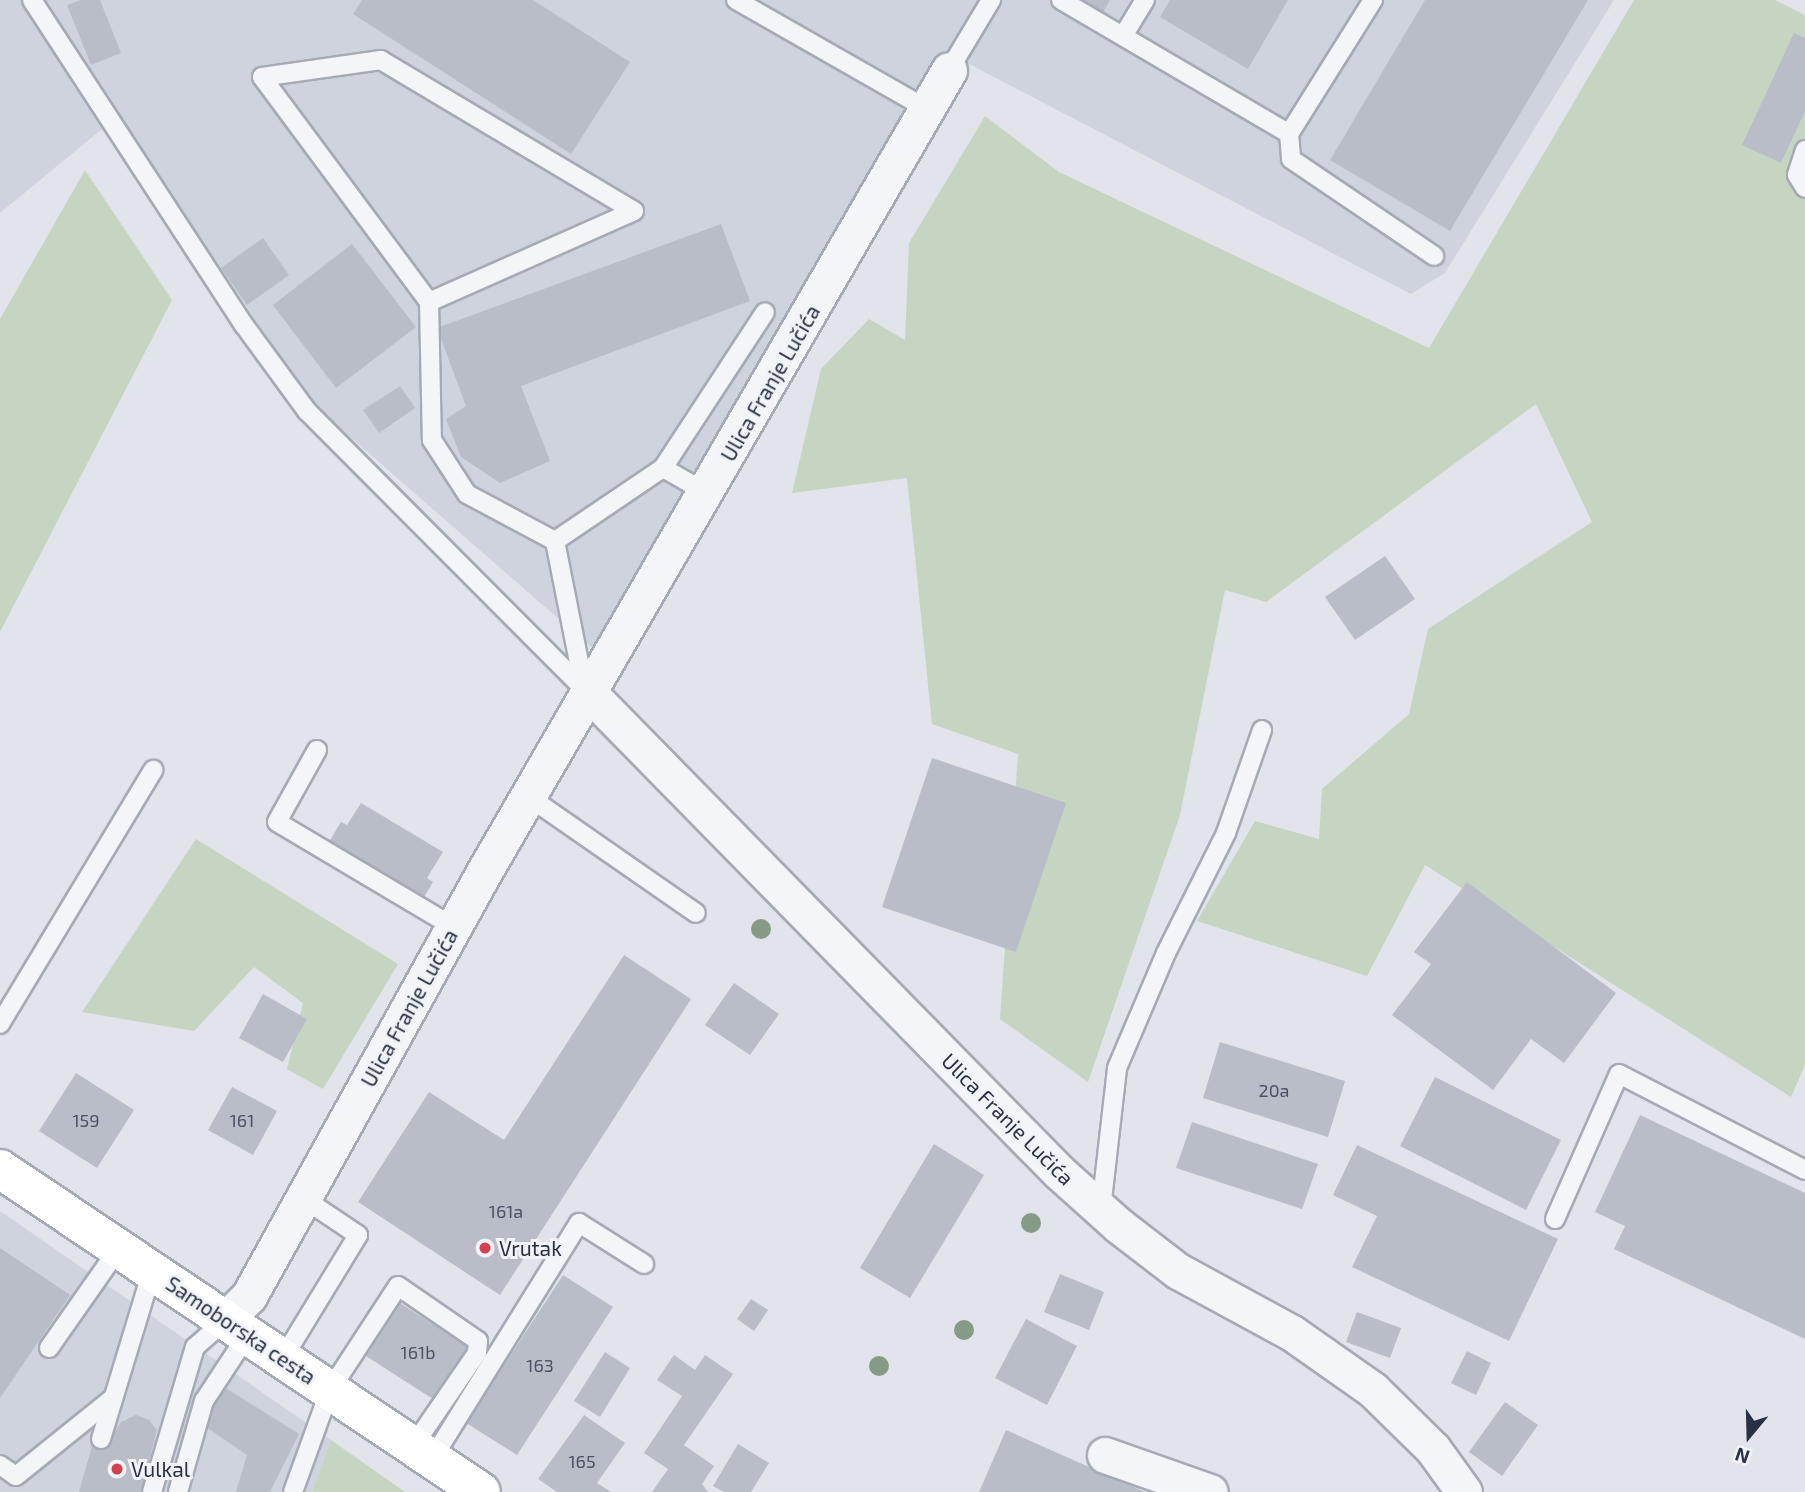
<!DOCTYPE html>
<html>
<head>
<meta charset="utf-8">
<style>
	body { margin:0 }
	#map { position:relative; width:1805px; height:1492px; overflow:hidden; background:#e1e4eb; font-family:"Exo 2",sans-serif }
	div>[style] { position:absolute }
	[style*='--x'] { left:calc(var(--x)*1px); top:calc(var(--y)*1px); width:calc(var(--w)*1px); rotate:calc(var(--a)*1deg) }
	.built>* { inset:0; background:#cfd3dd }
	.green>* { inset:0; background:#c5d5c1 }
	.building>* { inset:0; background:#b8bdc8 }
	.roads { filter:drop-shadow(2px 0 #a6aab5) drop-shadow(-2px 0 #a6aab5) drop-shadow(0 2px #a6aab5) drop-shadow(0 -2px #a6aab5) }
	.service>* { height:18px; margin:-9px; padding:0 9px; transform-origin:9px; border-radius:9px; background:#f4f5f8 }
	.minor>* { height:35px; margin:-17.5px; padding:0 17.5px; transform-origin:17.5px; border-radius:17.5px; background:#f4f5f8 }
	.secondary>* { height:38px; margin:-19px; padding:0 19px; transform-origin:19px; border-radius:19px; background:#fff }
	.trees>* { width:20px; height:20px; margin:-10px; border-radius:50%; background:#859b86 }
	.dots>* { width:19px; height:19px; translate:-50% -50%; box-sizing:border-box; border:4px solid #f1f3f8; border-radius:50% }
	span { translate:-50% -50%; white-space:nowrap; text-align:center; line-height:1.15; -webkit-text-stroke:6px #f1f3f8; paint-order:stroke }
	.number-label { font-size:18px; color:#4c5364 }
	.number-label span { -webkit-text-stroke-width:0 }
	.street-label { font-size:21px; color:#283043 }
	.poi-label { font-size:21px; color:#283043 }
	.left { translate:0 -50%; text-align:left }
	.north { position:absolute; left:1714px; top:1401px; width:70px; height:70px; -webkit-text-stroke:5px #f1f3f8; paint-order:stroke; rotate:199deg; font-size:19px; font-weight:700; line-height:28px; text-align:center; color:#283043 }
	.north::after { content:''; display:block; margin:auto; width:24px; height:32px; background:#283043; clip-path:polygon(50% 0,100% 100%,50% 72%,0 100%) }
</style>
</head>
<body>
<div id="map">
	<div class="built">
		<div style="clip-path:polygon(0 0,1614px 0,1445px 273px,1411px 294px,946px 52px,592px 648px,309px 401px,119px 115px,0 213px)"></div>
		<div style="clip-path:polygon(0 1211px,331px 1440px,312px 1492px,0 1492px)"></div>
	</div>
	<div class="green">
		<div style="clip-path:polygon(1634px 0,1775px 0,1805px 15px,1805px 1065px,1791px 1097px,1425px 865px,1367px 976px,1197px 921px,1255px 821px,1319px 839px,1322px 789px,1409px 714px,1428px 629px,1592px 522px,1536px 404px,1266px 602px,1225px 590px,1180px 815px,1088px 1082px,1000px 1019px,1018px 754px,932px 724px,907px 478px,792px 493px,821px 369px,869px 319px,905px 340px,909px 243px,985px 116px,1059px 172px,1429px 348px)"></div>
		<div style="clip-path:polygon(85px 170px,172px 300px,0 632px,0 319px)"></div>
		<div style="clip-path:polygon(196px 839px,398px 964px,323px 1089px,287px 1069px,303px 1003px,254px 967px,194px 1031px,82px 1012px)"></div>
		<div style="clip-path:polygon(331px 1440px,405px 1492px,312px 1492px)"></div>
	</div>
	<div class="building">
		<div style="clip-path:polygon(81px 0,100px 0,121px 53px,91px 65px,67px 5px)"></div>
		<div style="clip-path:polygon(362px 0,533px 0,630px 62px,571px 154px,353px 14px)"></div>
		<div style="clip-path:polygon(1073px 0,1110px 0,1101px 16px)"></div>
		<div style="clip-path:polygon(1170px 0,1288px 0,1248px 69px,1160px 17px)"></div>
		<div style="clip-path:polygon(1425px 0,1588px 0,1450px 231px,1330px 160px)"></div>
		<div style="clip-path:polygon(1794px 33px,1805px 38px,1805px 111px,1781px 163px,1742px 145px)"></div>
		<div style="clip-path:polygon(721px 224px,750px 301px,521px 386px,550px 461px,500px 483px,461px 457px,446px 419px,466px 406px,437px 328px)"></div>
		<div style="clip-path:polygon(263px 238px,289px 275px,247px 305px,221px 268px)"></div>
		<div style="clip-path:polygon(352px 244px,416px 327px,336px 388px,273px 305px)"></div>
		<div style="clip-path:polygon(400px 386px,415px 408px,379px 433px,363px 410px)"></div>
		<div style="clip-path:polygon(1385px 556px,1415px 599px,1355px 640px,1325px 597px)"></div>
		<div style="clip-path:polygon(932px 758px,1066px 803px,1016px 952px,882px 907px)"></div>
		<div style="clip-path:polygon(361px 803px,443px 852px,427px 878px,433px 882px,420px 904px,326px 847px,341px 822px,347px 825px)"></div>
		<div style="clip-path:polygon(1467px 882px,1616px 993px,1564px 1063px,1531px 1039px,1493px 1090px,1392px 1015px,1431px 964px,1414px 952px)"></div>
		<div style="clip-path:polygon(624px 955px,691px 999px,500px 1295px,358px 1202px,429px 1092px,504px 1140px)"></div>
		<div style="clip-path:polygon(734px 983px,779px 1014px,750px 1055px,705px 1025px)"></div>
		<div style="clip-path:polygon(263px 994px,307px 1019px,283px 1062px,239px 1038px)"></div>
		<div style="clip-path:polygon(1220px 1042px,1345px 1081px,1328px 1137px,1203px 1098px)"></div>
		<div style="clip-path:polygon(76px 1073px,134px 1110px,97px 1168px,39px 1131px)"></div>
		<div style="clip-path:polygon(1435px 1077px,1561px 1140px,1526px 1210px,1400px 1146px)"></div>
		<div style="clip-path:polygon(232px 1087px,277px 1111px,253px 1155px,208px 1130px)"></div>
		<div style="clip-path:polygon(1640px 1115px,1805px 1193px,1805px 1339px,1614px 1249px,1625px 1226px,1595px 1212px)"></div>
		<div style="clip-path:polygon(1192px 1122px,1318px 1164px,1302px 1209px,1176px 1168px)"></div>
		<div style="clip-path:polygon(934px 1144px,984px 1175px,910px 1298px,860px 1268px)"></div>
		<div style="clip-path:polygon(1357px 1145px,1558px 1239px,1509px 1341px,1352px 1267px,1377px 1216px,1333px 1195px)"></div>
		<div style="clip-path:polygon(0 1248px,70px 1295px,0 1398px)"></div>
		<div style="clip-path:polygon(1060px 1274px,1104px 1292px,1089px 1330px,1044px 1312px)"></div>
		<div style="clip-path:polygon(563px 1275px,613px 1307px,517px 1455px,466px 1423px)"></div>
		<div style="clip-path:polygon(751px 1299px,768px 1310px,754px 1331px,737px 1319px)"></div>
		<div style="clip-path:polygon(400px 1303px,470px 1348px,436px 1401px,366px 1356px)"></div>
		<div style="clip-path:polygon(1357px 1312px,1401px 1328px,1390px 1358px,1346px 1342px)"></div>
		<div style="clip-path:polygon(1026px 1319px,1077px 1346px,1047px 1405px,995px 1378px)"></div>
		<div style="clip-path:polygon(1467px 1351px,1491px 1363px,1476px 1395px,1451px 1383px)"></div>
		<div style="clip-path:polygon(605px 1352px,630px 1368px,600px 1417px,574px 1401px)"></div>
		<div style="clip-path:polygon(674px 1355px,695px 1370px,705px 1355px,733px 1374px,684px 1445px,714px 1466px,702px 1484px,708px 1492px,652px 1492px,668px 1469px,644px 1453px,682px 1396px,657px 1380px)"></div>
		<div style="clip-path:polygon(221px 1385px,299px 1434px,270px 1492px,236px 1492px,247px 1455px,203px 1425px)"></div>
		<div style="clip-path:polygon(1505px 1402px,1538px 1425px,1502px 1476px,1469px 1452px)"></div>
		<div style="clip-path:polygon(136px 1415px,149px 1420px,157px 1430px,141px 1492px,79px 1492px,94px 1439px,110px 1439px,121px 1422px)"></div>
		<div style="clip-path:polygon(584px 1415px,625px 1443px,597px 1483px,611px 1492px,557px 1492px,538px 1479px)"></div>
		<div style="clip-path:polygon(1006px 1430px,1145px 1492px,979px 1492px)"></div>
		<div style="clip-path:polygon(738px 1444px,769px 1463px,751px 1492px,724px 1492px,713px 1486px)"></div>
	</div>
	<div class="roads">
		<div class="service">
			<div style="--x:32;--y:0;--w:388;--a:56.9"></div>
			<div style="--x:244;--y:325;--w:107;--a:53.8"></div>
			<div style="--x:307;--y:411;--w:394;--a:45.1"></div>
			<div style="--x:736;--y:0;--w:220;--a:29.7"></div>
			<div style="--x:1061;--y:0;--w:264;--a:30.4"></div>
			<div style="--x:1373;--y:0;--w:158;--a:122.1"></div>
			<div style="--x:1289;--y:134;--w:25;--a:85"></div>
			<div style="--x:1291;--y:159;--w:173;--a:34.1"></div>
			<div style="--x:1123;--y:36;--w:42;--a:-58.6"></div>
			<div style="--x:949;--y:70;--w:82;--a:-59"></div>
			<div style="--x:1805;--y:150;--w:26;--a:108"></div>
			<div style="--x:1797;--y:175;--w:15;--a:58"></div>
			<div style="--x:429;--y:302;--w:224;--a:-23.9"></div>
			<div style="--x:634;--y:211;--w:295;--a:-149.2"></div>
			<div style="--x:381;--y:60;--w:120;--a:171.9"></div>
			<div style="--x:262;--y:77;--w:280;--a:53.4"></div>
			<div style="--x:429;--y:302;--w:138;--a:88.8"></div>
			<div style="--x:432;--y:440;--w:64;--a:57.1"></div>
			<div style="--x:467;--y:494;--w:100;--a:28.1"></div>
			<div style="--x:555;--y:541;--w:150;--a:78.8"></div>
			<div style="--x:663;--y:468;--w:51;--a:29.6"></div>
			<div style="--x:555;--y:541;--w:130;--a:-34.1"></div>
			<div style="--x:663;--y:468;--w:186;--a:-56.8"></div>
			<div style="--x:317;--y:750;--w:82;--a:119.1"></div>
			<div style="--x:277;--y:822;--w:206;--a:30.7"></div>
			<div style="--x:529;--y:797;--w:203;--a:34.8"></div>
			<div style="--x:0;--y:1024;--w:297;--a:-58.9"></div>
			<div style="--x:1101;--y:1209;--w:142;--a:-83.5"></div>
			<div style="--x:1117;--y:1068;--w:125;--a:-66.9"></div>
			<div style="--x:1166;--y:953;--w:134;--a:-63.4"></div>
			<div style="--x:1226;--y:833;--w:109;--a:-70.7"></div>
			<div style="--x:1555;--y:1219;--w:158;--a:-66.2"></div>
			<div style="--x:1619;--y:1074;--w:209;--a:27.3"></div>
			<div style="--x:49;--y:1348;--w:122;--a:-55"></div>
			<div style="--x:283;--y:1358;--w:144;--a:-58.6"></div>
			<div style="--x:358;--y:1235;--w:66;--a:-146.1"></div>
			<div style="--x:101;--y:1439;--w:176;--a:-73.1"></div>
			<div style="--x:432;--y:1459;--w:278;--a:-58.1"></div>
			<div style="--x:579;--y:1223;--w:77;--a:32.2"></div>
			<div style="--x:0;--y:1465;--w:19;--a:35"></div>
			<div style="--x:16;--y:1476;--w:124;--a:-38.8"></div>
			<div style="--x:152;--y:1492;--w:151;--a:-73.5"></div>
			<div style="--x:195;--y:1347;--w:41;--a:-41.1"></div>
			<div style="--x:178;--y:1492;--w:95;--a:-74.1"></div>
			<div style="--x:204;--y:1401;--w:80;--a:-56.7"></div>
			<div style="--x:293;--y:1492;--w:109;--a:-70.1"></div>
			<div style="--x:330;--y:1390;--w:124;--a:-56.8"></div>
			<div style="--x:398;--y:1286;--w:97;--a:34.5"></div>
			<div style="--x:478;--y:1341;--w:12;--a:95"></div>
			<div style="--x:477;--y:1353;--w:113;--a:124.5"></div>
		</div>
		<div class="minor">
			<div style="--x:591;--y:695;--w:668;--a:45.55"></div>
			<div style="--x:1059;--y:1172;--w:79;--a:41.9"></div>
			<div style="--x:1118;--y:1225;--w:76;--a:37.5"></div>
			<div style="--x:1178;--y:1271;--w:130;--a:28.5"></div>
			<div style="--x:1292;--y:1333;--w:99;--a:35.1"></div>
			<div style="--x:1373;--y:1390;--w:84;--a:44.5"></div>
			<div style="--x:1433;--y:1449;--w:53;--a:54.2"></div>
			<div style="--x:226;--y:1319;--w:33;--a:-45"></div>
			<div style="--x:249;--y:1296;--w:485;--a:-61"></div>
			<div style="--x:484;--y:872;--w:927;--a:-59.89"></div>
			<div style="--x:1105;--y:1455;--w:111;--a:19.4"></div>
		</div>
		<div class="secondary">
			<div style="--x:0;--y:1169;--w:579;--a:33.88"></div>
		</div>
	</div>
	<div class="trees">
		<div style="left:761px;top:929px"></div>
		<div style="left:1031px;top:1223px"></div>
		<div style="left:964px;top:1330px"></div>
		<div style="left:879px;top:1366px"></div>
	</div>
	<div class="dots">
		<div style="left:485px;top:1248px;background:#d73f4c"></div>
		<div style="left:117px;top:1469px;background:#d73f4c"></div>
	</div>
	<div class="number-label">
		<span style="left:1274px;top:1090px">20a</span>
		<span style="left:86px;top:1120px">159</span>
		<span style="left:242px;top:1120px">161</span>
		<span style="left:506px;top:1211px">161a</span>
		<span style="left:418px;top:1352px">161b</span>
		<span style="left:540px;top:1365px">163</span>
		<span style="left:582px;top:1461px">165</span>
	</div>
	<div class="street-label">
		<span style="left:770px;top:383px;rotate:-60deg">Ulica Franje Lučića</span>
		<span style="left:409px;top:1008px;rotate:-61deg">Ulica Franje Lučića</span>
		<span style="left:1008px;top:1119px;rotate:45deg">Ulica Franje Lučića</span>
		<span style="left:241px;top:1330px;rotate:34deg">Samoborska cesta</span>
	</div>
	<div class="poi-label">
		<span class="left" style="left:499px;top:1248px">Vrutak</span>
		<span class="left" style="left:131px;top:1469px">Vulkal</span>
	</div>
	<div class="north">N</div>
</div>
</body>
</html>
